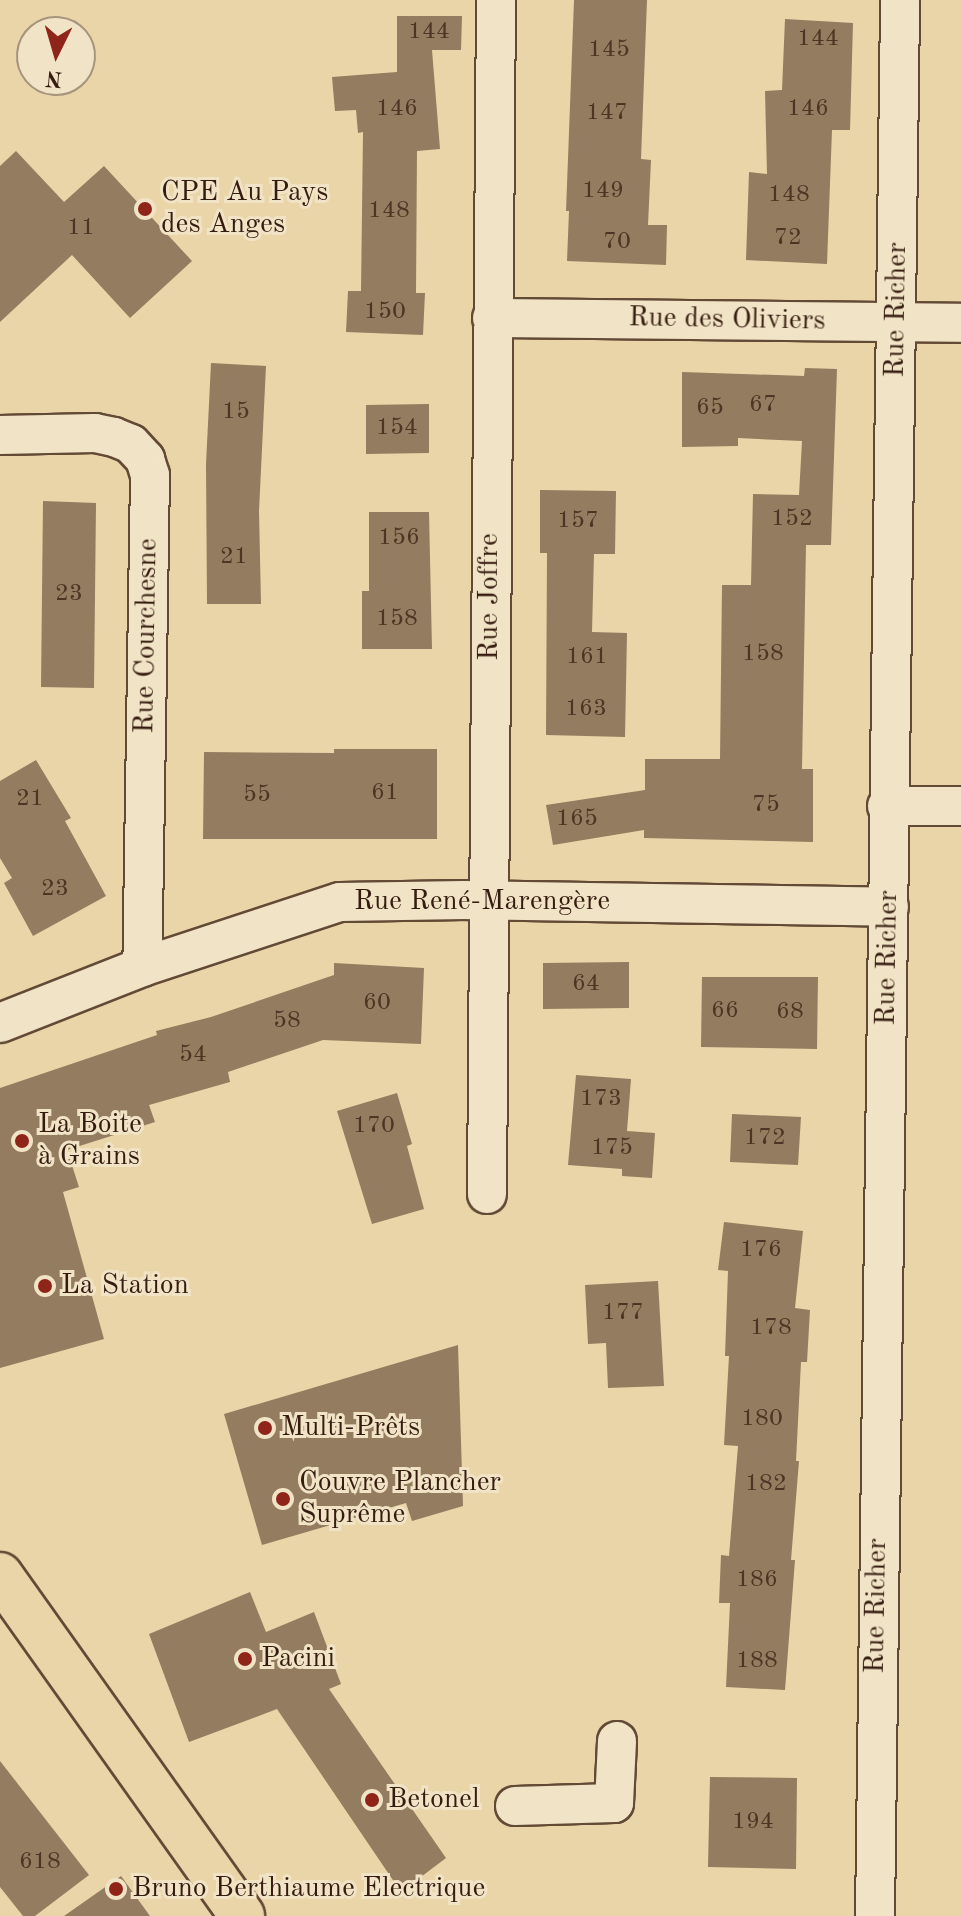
<!DOCTYPE html>
<html>
<head>
<meta charset="utf-8">
<style>
	body { margin:0 }
	#map { position:relative; width:961px; height:1916px; overflow:hidden; background:#e9d5a7; font-family:"Old Standard TT",serif }
	div>[style] { position:absolute }
	[style*='--x'] { left:calc(var(--x)*1px); top:calc(var(--y)*1px); width:calc(var(--w)*1px); rotate:calc(var(--a)*1deg) }
	.building>* { inset:0; background:#937c5f }
	.roads { filter:drop-shadow(2px 0 #634a36) drop-shadow(-2px 0 #634a36) drop-shadow(0 2px #634a36) drop-shadow(0 -2px #634a36) }
	.minor>* { height:38px; margin:-19px; padding:0 19px; transform-origin:19px; border-radius:19px; background:#f1e4c6 }
	.major>* { height:44px; margin:-22px; padding:0 22px; transform-origin:22px; border-radius:22px; background:#e9d5a7 }
	.dots>* { width:22px; height:22px; translate:-50% -50%; box-sizing:border-box; border:4px solid #f1e4c6; border-radius:50% }
	span { translate:-50% -50%; white-space:nowrap; text-align:center; line-height:1.15; -webkit-text-stroke:6px #f1e4c6; paint-order:stroke }
	.number-label { font-size:24px; color:#4d3424 }
	.number-label span { -webkit-text-stroke-width:0 }
	.poi-label { font-size:28px; color:#361c10 }
	.left { translate:0 -50%; text-align:left }
	.street-label { font-size:28px; color:#361c10 }
	.north { position:absolute; left:16px; top:16px; width:80px; height:80px; box-sizing:border-box; background:#f1e4c6; border:2px solid #a6947d; border-radius:50%; rotate:185deg; font-size:22px; font-weight:700; line-height:32px; text-align:center; color:#361c10 }
	.north::after { content:''; display:block; margin:auto; width:28px; height:36px; background:#8f2418; clip-path:polygon(50% 0,100% 100%,50% 72%,0 100%) }
</style>
</head>
<body>
<div id="map">
	<div class="building">
		<div style="clip-path:polygon(574px 0,647px 0,641px 159px,651px 160px,648px 225px,667px 225px,666px 265px,567px 261px,569px 211px,566px 211px)"></div>
		<div style="clip-path:polygon(397px 16px,462px 16px,461px 50px,432px 50px,440px 149px,417px 151px,416px 293px,425px 293px,423px 335px,346px 332px,348px 291px,361px 291px,363px 132px,358px 133px,356px 110px,335px 111px,332px 77px,397px 72px)"></div>
		<div style="clip-path:polygon(785px 19px,853px 23px,850px 130px,832px 130px,827px 264px,746px 260px,749px 172px,767px 174px,765px 91px,782px 90px)"></div>
		<div style="clip-path:polygon(16px 151px,64px 202px,104px 166px,192px 261px,130px 318px,72px 255px,0 322px,0 166px)"></div>
		<div style="clip-path:polygon(211px 363px,266px 366px,259px 511px,261px 604px,207px 604px,206px 464px)"></div>
		<div style="clip-path:polygon(805px 368px,837px 369px,831px 545px,806px 545px,802px 769px,813px 769px,813px 842px,644px 838px,644px 830px,553px 845px,546px 805px,645px 790px,645px 759px,720px 759px,722px 585px,751px 585px,753px 494px,799px 495px,802px 441px,738px 438px,738px 446px,682px 447px,682px 372px,804px 376px)"></div>
		<div style="clip-path:polygon(429px 404px,429px 453px,366px 454px,366px 405px)"></div>
		<div style="clip-path:polygon(540px 490px,616px 491px,615px 554px,594px 554px,592px 632px,627px 633px,625px 737px,546px 735px,547px 553px,540px 553px)"></div>
		<div style="clip-path:polygon(43px 501px,96px 503px,94px 688px,41px 687px)"></div>
		<div style="clip-path:polygon(369px 512px,429px 512px,432px 649px,362px 649px,362px 591px,369px 591px)"></div>
		<div style="clip-path:polygon(334px 749px,437px 749px,437px 839px,203px 839px,204px 752px,334px 753px)"></div>
		<div style="clip-path:polygon(36px 760px,71px 818px,65px 821px,106px 896px,33px 936px,4px 883px,12px 878px,0 858px,0 781px)"></div>
		<div style="clip-path:polygon(629px 962px,629px 1008px,543px 1009px,543px 963px)"></div>
		<div style="clip-path:polygon(334px 963px,424px 968px,421px 1044px,323px 1040px,228px 1072px,230px 1082px,149px 1105px,155px 1122px,67px 1150px,79px 1187px,63px 1192px,104px 1339px,0 1368px,0 1088px,157px 1035px,156px 1031px,211px 1017px,334px 975px)"></div>
		<div style="clip-path:polygon(702px 977px,818px 977px,817px 1049px,701px 1047px)"></div>
		<div style="clip-path:polygon(576px 1075px,631px 1079px,627px 1131px,655px 1133px,652px 1178px,622px 1176px,622px 1169px,568px 1165px)"></div>
		<div style="clip-path:polygon(397px 1093px,412px 1144px,407px 1146px,424px 1209px,372px 1224px,337px 1111px)"></div>
		<div style="clip-path:polygon(732px 1114px,801px 1117px,798px 1165px,730px 1162px)"></div>
		<div style="clip-path:polygon(724px 1222px,803px 1231px,795px 1308px,810px 1310px,807px 1362px,801px 1362px,796px 1461px,799px 1461px,791px 1560px,795px 1560px,785px 1690px,726px 1687px,730px 1603px,719px 1603px,721px 1555px,729px 1556px,738px 1446px,724px 1445px,729px 1356px,725px 1356px,728px 1271px,718px 1270px)"></div>
		<div style="clip-path:polygon(658px 1281px,664px 1386px,608px 1388px,606px 1343px,588px 1344px,585px 1285px)"></div>
		<div style="clip-path:polygon(458px 1345px,463px 1506px,412px 1521px,406px 1503px,262px 1545px,224px 1414px)"></div>
		<div style="clip-path:polygon(250px 1592px,266px 1632px,314px 1612px,341px 1684px,329px 1689px,446px 1858px,401px 1892px,277px 1709px,189px 1742px,149px 1634px)"></div>
		<div style="clip-path:polygon(0 1761px,89px 1875px,35px 1916px,23px 1916px,0 1887px)"></div>
		<div style="clip-path:polygon(710px 1777px,797px 1778px,796px 1869px,708px 1867px)"></div>
		<div style="clip-path:polygon(121px 1876px,150px 1916px,64px 1916px)"></div>
	</div>
	<div class="roads">
		<div class="minor">
			<div style="--x:492;--y:318;--w:469;--a:0.6"></div>
			<div style="--x:0;--y:435;--w:95;--a:-1.2"></div>
			<div style="--x:95;--y:433;--w:19;--a:12"></div>
			<div style="--x:114;--y:437;--w:18;--a:22"></div>
			<div style="--x:131;--y:444;--w:21;--a:47"></div>
			<div style="--x:145;--y:459;--w:17;--a:73"></div>
			<div style="--x:150;--y:475;--w:492;--a:90.9"></div>
			<div style="--x:887;--y:806;--w:74;--a:0"></div>
			<div style="--x:0;--y:1023;--w:153;--a:-21.5"></div>
			<div style="--x:142;--y:967;--w:208;--a:-18.2"></div>
			<div style="--x:340;--y:902;--w:124;--a:-0.9"></div>
			<div style="--x:464;--y:900;--w:425;--a:0.9"></div>
			<div style="--x:487;--y:1194;--w:1194;--a:-89.57"></div>
			<div style="--x:515;--y:1806;--w:99;--a:-1.7"></div>
			<div style="--x:614;--y:1803;--w:62;--a:-87.2"></div>
			<div style="--x:875;--y:1916;--w:1916;--a:-89.25"></div>
		</div>
		<div class="major">
			<div style="--x:0;--y:1575;--w:418;--a:54.6"></div>
		</div>
	</div>
	<div class="dots">
		<div style="left:145px;top:209px;background:#8f2418"></div>
		<div style="left:22px;top:1141px;background:#8f2418"></div>
		<div style="left:45px;top:1286px;background:#8f2418"></div>
		<div style="left:265px;top:1428px;background:#8f2418"></div>
		<div style="left:283px;top:1499px;background:#8f2418"></div>
		<div style="left:245px;top:1659px;background:#8f2418"></div>
		<div style="left:372px;top:1800px;background:#8f2418"></div>
		<div style="left:116px;top:1889px;background:#8f2418"></div>
	</div>
	<div class="number-label">
		<span style="left:429px;top:33px">144</span>
		<span style="left:818px;top:40px">144</span>
		<span style="left:609px;top:51px">145</span>
		<span style="left:397px;top:110px">146</span>
		<span style="left:808px;top:110px">146</span>
		<span style="left:607px;top:114px">147</span>
		<span style="left:603px;top:192px">149</span>
		<span style="left:789px;top:196px">148</span>
		<span style="left:389px;top:212px">148</span>
		<span style="left:81px;top:229px">11</span>
		<span style="left:788px;top:239px">72</span>
		<span style="left:617px;top:243px">70</span>
		<span style="left:385px;top:313px">150</span>
		<span style="left:763px;top:406px">67</span>
		<span style="left:710px;top:409px">65</span>
		<span style="left:236px;top:413px">15</span>
		<span style="left:397px;top:429px">154</span>
		<span style="left:792px;top:520px">152</span>
		<span style="left:578px;top:522px">157</span>
		<span style="left:399px;top:539px">156</span>
		<span style="left:234px;top:558px">21</span>
		<span style="left:69px;top:595px">23</span>
		<span style="left:397px;top:620px">158</span>
		<span style="left:763px;top:655px">158</span>
		<span style="left:587px;top:658px">161</span>
		<span style="left:586px;top:710px">163</span>
		<span style="left:385px;top:794px">61</span>
		<span style="left:257px;top:796px">55</span>
		<span style="left:30px;top:800px">21</span>
		<span style="left:766px;top:806px">75</span>
		<span style="left:577px;top:820px">165</span>
		<span style="left:55px;top:890px">23</span>
		<span style="left:586px;top:985px">64</span>
		<span style="left:377px;top:1004px">60</span>
		<span style="left:725px;top:1012px">66</span>
		<span style="left:790px;top:1013px">68</span>
		<span style="left:287px;top:1022px">58</span>
		<span style="left:193px;top:1056px">54</span>
		<span style="left:601px;top:1100px">173</span>
		<span style="left:374px;top:1127px">170</span>
		<span style="left:765px;top:1139px">172</span>
		<span style="left:612px;top:1149px">175</span>
		<span style="left:761px;top:1251px">176</span>
		<span style="left:623px;top:1314px">177</span>
		<span style="left:771px;top:1329px">178</span>
		<span style="left:762px;top:1420px">180</span>
		<span style="left:766px;top:1485px">182</span>
		<span style="left:757px;top:1581px">186</span>
		<span style="left:757px;top:1662px">188</span>
		<span style="left:753px;top:1823px">194</span>
		<span style="left:40px;top:1863px">618</span>
	</div>
	<div class="poi-label">
		<span class="left" style="left:161px;top:209px">CPE Au Pays<br>des Anges</span>
		<span class="left" style="left:38px;top:1141px">La Boite<br>à Grains</span>
		<span class="left" style="left:61px;top:1286px">La Station</span>
		<span class="left" style="left:281px;top:1428px">Multi-Prêts</span>
		<span class="left" style="left:299px;top:1499px">Couvre Plancher<br>Suprême</span>
		<span class="left" style="left:261px;top:1659px">Pacini</span>
		<span class="left" style="left:388px;top:1800px">Betonel</span>
		<span class="left" style="left:132px;top:1889px">Bruno Berthiaume Electrique</span>
	</div>
	<div class="street-label">
		<span style="left:897px;top:310px;rotate:-89deg">Rue Richer</span>
		<span style="left:727px;top:320px;rotate:1deg">Rue des Oliviers</span>
		<span style="left:490px;top:597px;rotate:-90deg">Rue Joffre</span>
		<span style="left:147px;top:636px;rotate:-89deg">Rue Courchesne</span>
		<span style="left:482px;top:902px">Rue René-Marengère</span>
		<span style="left:888px;top:958px;rotate:-89deg">Rue Richer</span>
		<span style="left:877px;top:1606px;rotate:-89deg">Rue Richer</span>
	</div>
	<div class="north">N</div>
</div>
</body>
</html>
